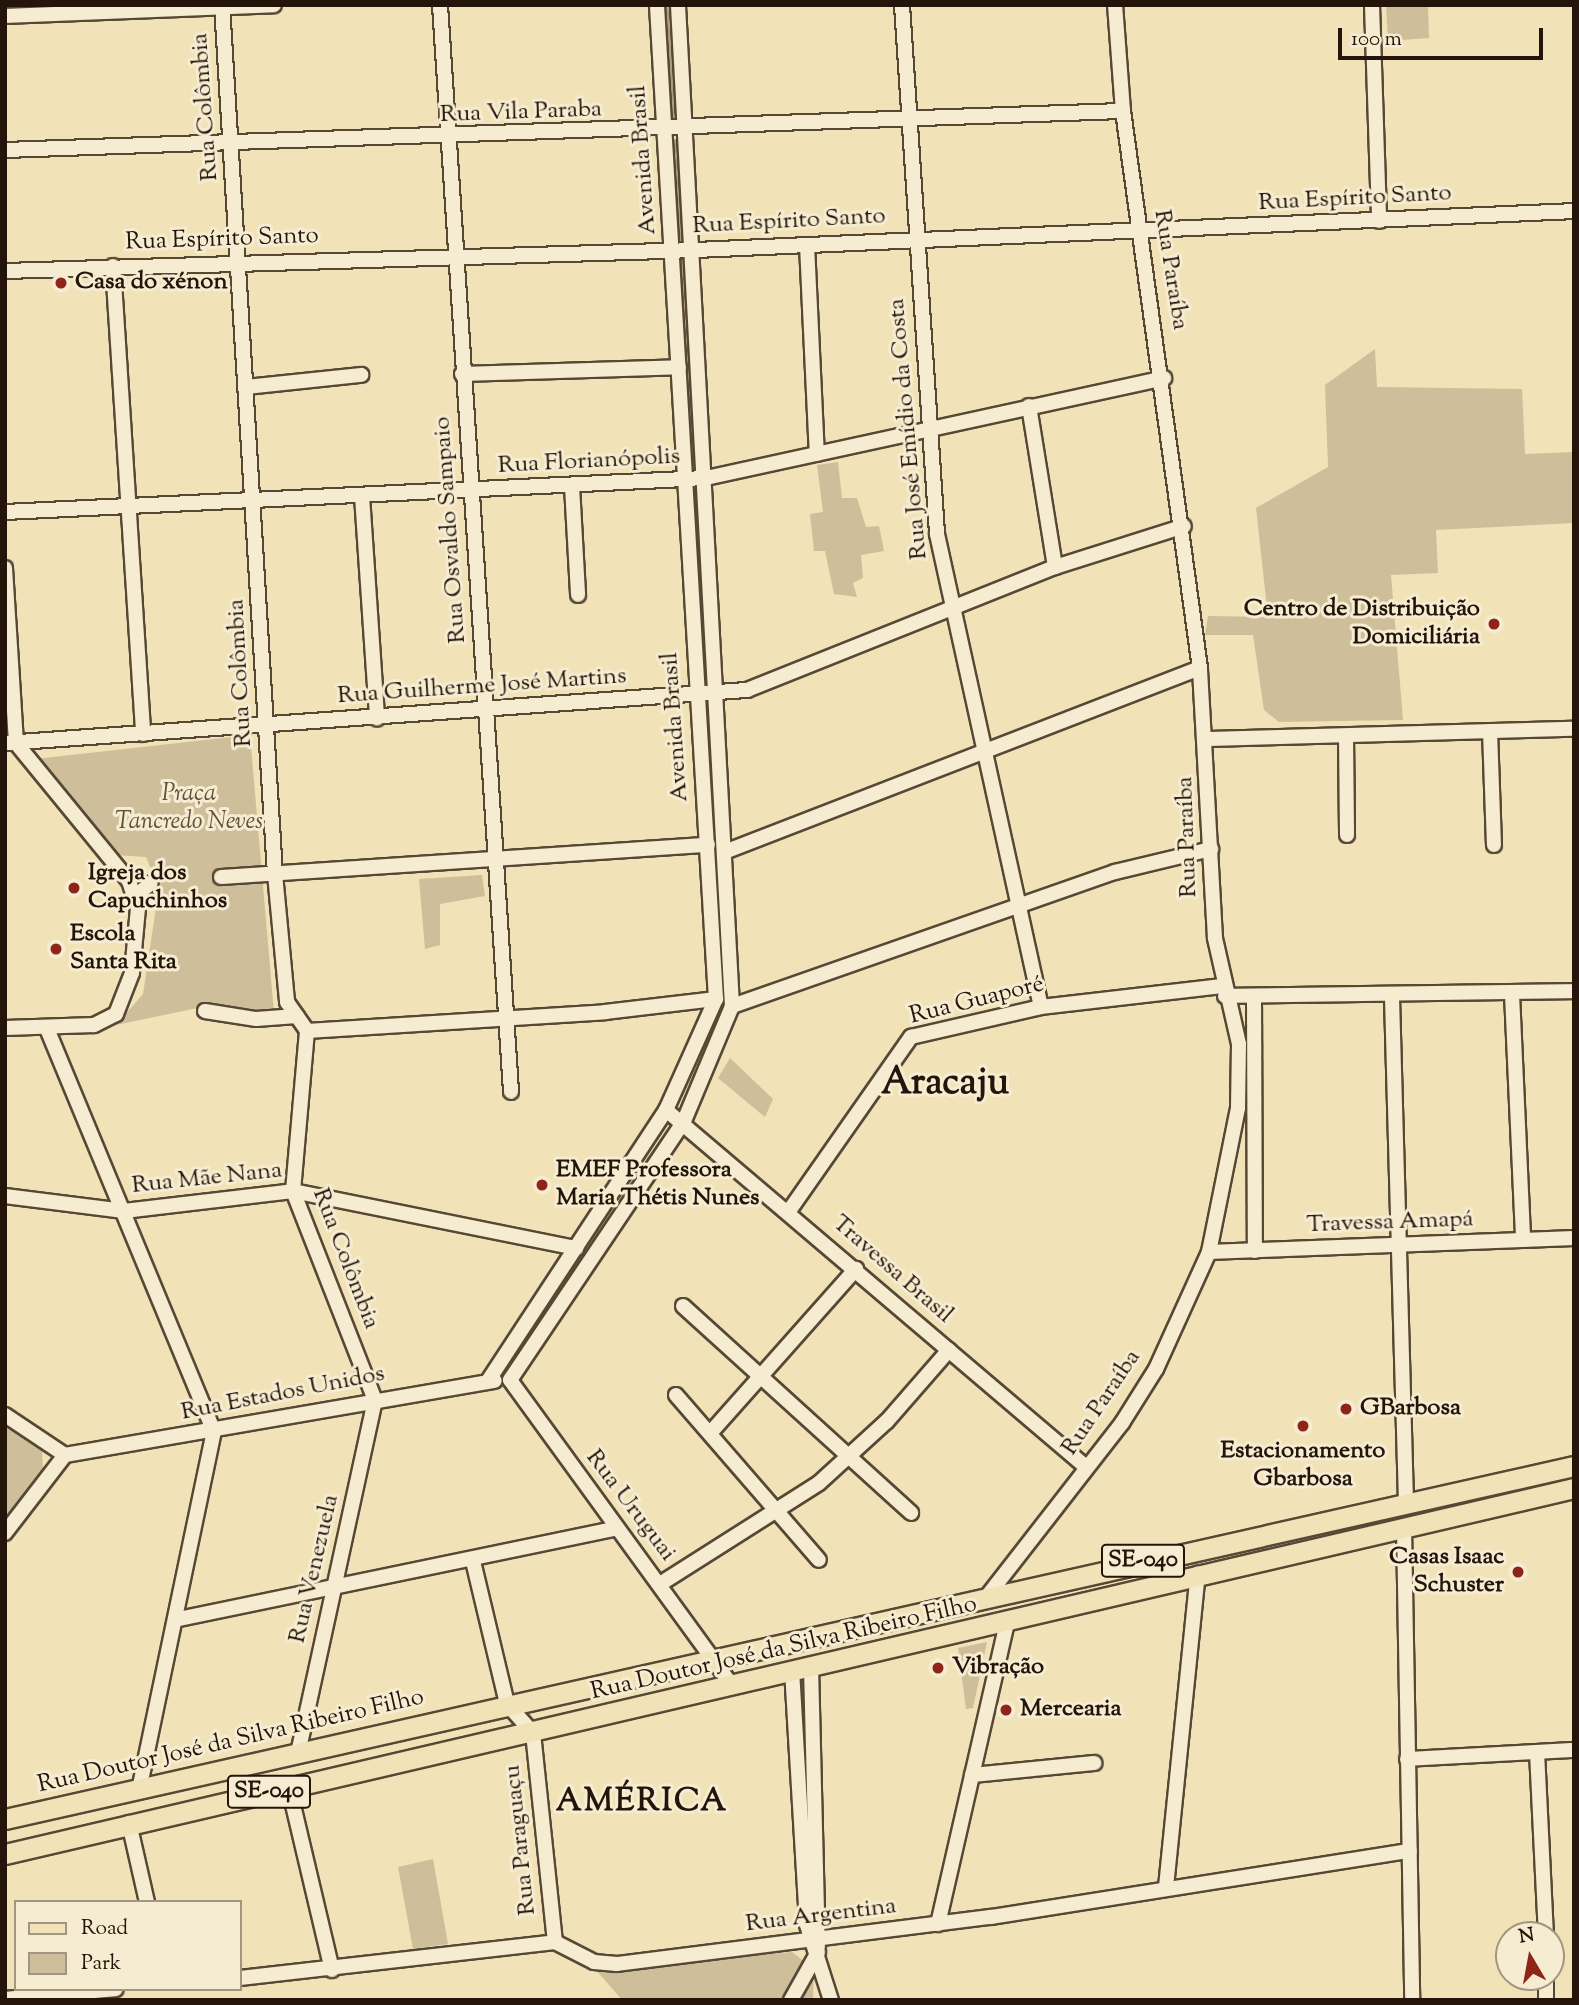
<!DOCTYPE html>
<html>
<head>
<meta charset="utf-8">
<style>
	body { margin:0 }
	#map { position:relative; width:1579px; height:2005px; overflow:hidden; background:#f1e2b8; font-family:"Sorts Mill Goudy",serif }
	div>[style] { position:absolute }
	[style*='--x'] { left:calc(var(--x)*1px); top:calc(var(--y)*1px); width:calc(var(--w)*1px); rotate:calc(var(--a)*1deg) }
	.green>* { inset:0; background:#cebf9a }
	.stream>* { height:4.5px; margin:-2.25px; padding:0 2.25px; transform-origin:2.25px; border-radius:2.25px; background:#ab9c7d }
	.roads { filter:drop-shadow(2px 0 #574836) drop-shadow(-2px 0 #574836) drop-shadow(0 2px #574836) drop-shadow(0 -2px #574836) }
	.minor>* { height:14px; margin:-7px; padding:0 7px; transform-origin:7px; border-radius:7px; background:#f6ecd1 }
	.major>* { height:19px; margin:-9.5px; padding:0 9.5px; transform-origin:9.5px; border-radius:9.5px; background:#f1e2b8 }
	.dots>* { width:19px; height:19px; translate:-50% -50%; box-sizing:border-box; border:4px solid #f6ecd1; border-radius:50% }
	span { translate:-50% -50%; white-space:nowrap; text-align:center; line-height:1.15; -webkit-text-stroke:6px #f6ecd1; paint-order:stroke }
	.shield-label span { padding:2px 5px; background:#f6ecd1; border:2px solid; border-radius:5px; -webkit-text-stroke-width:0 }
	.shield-label { font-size:23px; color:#24140a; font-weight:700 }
	.street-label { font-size:24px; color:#24140a }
	.poi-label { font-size:24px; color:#24140a; font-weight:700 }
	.left { translate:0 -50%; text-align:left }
	.right { translate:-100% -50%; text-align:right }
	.park-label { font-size:24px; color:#60503c; font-style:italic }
	.district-label { font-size:32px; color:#24140a; font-weight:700; letter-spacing:2px }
	.town-label { font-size:38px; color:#24140a; font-weight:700 }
	.frame { position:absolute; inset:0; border:7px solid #24140a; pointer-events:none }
	.legend { position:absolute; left:14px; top:1900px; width:228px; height:91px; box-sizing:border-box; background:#f6ecd1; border:2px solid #a29681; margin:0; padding:9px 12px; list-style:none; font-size:21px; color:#24140a }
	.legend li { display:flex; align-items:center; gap:14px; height:35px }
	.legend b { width:35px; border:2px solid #a29681 }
	.north { position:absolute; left:1495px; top:1921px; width:70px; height:70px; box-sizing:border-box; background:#f6ecd1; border:2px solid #a29681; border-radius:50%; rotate:350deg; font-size:19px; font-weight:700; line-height:28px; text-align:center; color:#24140a }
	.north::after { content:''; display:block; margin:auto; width:24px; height:32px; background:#8f2418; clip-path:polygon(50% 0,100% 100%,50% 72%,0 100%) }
	.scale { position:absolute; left:1338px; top:28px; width:205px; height:32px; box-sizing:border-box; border:4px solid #24140a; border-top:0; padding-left:9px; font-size:21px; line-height:24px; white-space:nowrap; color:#24140a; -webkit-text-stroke:5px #f6ecd1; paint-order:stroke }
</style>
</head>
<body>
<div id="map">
	<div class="green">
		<div style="clip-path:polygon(1386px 5px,1428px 5px,1429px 38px,1388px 41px)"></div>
		<div style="clip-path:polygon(1375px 349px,1377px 387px,1522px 389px,1525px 454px,1574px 452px,1574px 523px,1436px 530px,1438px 573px,1391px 575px,1403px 720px,1279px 722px,1264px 710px,1253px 635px,1205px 635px,1208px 616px,1268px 617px,1256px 508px,1328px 467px,1325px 385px)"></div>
		<div style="clip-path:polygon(838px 462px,842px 498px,857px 498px,866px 527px,879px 526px,884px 551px,861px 555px,863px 578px,853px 583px,857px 597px,834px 594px,825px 551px,814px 551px,810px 514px,823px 512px,817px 465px)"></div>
		<div style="clip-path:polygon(250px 735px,274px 1013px,207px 1006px,116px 1025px,143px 994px,159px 888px,146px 857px,115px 855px,35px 759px)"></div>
		<div style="clip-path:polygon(482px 875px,485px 896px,440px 904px,440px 945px,425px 949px,419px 879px)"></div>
		<div style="clip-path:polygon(730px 1058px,773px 1099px,765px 1117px,718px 1078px)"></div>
		<div style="clip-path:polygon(5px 1426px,42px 1450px,43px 1474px,5px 1519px)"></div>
		<div style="clip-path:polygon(987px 1642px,973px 1708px,966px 1709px,958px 1648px)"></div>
		<div style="clip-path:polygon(433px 1859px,448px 1944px,413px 1949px,398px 1867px)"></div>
		<div style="clip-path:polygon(792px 1952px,814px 1969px,813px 2000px,622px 2000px,596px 1970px)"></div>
	</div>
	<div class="stream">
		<div style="--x:666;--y:5;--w:114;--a:86.5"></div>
		<div style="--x:675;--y:141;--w:97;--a:86.5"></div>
		<div style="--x:682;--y:261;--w:207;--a:87"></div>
		<div style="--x:694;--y:490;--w:193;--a:87"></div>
		<div style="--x:706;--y:705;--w:118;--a:85.6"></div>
	</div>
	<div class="roads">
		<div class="minor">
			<div style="--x:222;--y:5;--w:871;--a:86.51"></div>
			<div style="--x:275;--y:874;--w:129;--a:84.6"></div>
			<div style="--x:287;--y:1002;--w:35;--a:55"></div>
			<div style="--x:307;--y:1031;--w:161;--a:95"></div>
			<div style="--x:293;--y:1191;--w:225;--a:68.6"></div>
			<div style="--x:375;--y:1400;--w:357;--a:102.3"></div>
			<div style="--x:440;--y:5;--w:1089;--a:86.26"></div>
			<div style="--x:902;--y:5;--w:530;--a:86.21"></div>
			<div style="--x:937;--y:534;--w:484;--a:77.6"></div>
			<div style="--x:1372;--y:5;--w:216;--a:88.1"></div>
			<div style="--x:5;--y:16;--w:269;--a:-2.3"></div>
			<div style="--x:5;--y:150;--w:1119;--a:-2"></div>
			<div style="--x:807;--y:245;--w:209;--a:87.3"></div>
			<div style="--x:113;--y:266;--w:469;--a:86.3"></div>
			<div style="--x:5;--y:271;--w:691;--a:-1.74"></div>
			<div style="--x:696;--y:250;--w:879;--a:-2.54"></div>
			<div style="--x:462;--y:374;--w:217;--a:-1.8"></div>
			<div style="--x:246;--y:387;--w:116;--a:-6"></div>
			<div style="--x:1029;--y:406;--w:163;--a:80.8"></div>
			<div style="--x:572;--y:486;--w:109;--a:86.8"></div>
			<div style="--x:362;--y:496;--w:223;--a:86.1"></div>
			<div style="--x:5;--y:512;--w:702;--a:-2.78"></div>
			<div style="--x:706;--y:478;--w:469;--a:-12.3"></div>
			<div style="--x:5;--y:568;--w:175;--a:86.4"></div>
			<div style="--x:16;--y:743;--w:178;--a:50.7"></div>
			<div style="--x:129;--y:881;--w:28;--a:72"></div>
			<div style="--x:138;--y:908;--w:65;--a:95.3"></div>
			<div style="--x:132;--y:973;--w:44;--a:111.3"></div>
			<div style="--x:116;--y:1014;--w:25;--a:153"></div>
			<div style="--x:94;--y:1025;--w:89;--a:178.1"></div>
			<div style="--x:1490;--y:731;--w:114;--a:88"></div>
			<div style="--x:1346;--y:736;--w:99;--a:89.4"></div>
			<div style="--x:1207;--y:739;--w:367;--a:-1.6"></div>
			<div style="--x:5;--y:743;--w:744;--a:-4.09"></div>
			<div style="--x:747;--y:690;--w:332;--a:-21.8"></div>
			<div style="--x:1055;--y:567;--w:135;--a:-17.6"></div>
			<div style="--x:727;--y:851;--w:507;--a:-21.15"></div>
			<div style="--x:221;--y:877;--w:488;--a:-3.8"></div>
			<div style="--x:137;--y:895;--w:18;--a:-41"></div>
			<div style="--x:1512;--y:994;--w:246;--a:87.4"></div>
			<div style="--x:1225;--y:996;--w:349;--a:-0.8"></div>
			<div style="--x:1254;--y:997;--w:254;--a:89.8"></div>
			<div style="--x:1392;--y:998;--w:504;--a:88.41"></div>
			<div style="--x:732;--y:1006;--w:406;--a:-19.3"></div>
			<div style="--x:1115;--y:872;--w:99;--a:-13.5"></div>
			<div style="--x:205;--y:1011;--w:52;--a:8.9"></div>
			<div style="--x:256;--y:1019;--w:41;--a:-4.2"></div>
			<div style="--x:48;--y:1031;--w:433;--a:67.5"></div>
			<div style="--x:214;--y:1431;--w:362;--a:101.8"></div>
			<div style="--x:307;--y:1031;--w:299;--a:-3.6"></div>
			<div style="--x:605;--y:1012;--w:112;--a:-6.7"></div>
			<div style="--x:666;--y:1110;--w:551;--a:40.36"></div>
			<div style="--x:5;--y:1196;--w:120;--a:7.2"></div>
			<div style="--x:124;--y:1211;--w:170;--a:-6.7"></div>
			<div style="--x:293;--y:1191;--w:289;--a:11.4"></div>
			<div style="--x:789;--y:1211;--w:213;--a:-55"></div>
			<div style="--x:911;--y:1037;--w:133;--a:-13"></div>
			<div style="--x:1041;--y:1007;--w:182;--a:-6.6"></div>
			<div style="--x:1209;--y:1252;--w:365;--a:-2.2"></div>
			<div style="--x:683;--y:1306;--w:308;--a:42.2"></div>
			<div style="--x:510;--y:1380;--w:312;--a:-56.1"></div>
			<div style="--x:684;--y:1121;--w:125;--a:-67.3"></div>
			<div style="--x:732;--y:1006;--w:1002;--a:-93.09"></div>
			<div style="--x:510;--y:1380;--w:377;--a:54"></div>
			<div style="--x:488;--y:1381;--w:324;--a:-56.7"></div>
			<div style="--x:666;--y:1110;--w:122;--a:-65.8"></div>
			<div style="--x:716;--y:999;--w:996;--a:-93.4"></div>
			<div style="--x:676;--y:1395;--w:218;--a:49.1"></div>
			<div style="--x:5;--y:1415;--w:72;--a:33.7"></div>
			<div style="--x:712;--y:1431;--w:217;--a:-48.4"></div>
			<div style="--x:65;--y:1455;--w:436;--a:-9.8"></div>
			<div style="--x:1404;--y:1527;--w:473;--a:89"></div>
			<div style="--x:5;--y:1533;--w:98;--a:-52.4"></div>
			<div style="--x:473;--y:1561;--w:147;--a:76.6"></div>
			<div style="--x:507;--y:1704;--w:39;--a:48"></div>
			<div style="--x:533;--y:1733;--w:210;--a:84"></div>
			<div style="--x:660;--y:1584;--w:188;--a:-32.4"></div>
			<div style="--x:819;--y:1483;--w:92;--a:-42.4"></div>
			<div style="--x:887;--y:1421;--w:94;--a:-48.9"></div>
			<div style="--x:985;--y:1599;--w:223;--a:-52.1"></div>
			<div style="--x:1122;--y:1423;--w:64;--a:-57.8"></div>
			<div style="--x:1156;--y:1369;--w:128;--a:-65.6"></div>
			<div style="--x:1209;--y:1252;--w:147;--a:-78.6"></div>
			<div style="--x:1238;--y:1108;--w:64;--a:-89.1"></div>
			<div style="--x:1239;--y:1044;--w:109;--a:-102.8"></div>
			<div style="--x:1215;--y:938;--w:270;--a:-93.2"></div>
			<div style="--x:1200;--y:668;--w:562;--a:-97.87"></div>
			<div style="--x:1123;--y:111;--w:106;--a:-94.3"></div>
			<div style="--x:179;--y:1619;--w:447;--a:-11.7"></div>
			<div style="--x:811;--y:1666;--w:281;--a:88.6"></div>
			<div style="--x:792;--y:1670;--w:255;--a:86.6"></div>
			<div style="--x:807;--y:1925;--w:79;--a:72.3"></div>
			<div style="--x:1537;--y:1752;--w:183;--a:87.2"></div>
			<div style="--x:1407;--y:1759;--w:167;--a:-3.1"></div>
			<div style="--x:972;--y:1775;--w:123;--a:-5.6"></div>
			<div style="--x:289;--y:1788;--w:187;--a:76.7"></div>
			<div style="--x:129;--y:1823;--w:81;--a:77.2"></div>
			<div style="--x:1166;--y:1887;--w:315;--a:-84.2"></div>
			<div style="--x:938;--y:1924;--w:310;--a:-77.1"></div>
			<div style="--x:1546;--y:1977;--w:23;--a:90"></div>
			<div style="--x:240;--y:1978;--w:317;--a:-6.5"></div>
			<div style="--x:555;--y:1942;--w:44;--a:27.1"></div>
			<div style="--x:594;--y:1962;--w:23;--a:5"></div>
			<div style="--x:617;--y:1964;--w:377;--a:-7.2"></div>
			<div style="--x:991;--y:1917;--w:424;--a:-9"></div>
			<div style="--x:5;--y:1999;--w:111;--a:-5.1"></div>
			<div style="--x:791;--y:2000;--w:55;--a:-60.6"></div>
		</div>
		<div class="major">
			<div style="--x:5;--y:1819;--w:1608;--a:-12.68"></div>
			<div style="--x:5;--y:1854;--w:1611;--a:-13.13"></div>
		</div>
	</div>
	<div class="dots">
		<div style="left:61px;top:283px;background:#8f2418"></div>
		<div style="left:1494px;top:624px;background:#8f2418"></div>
		<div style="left:74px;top:888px;background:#8f2418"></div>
		<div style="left:56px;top:949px;background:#8f2418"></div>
		<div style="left:542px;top:1185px;background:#8f2418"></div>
		<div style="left:1346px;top:1409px;background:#8f2418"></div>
		<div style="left:1303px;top:1426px;background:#8f2418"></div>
		<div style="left:1518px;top:1572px;background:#8f2418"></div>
		<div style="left:938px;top:1668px;background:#8f2418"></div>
		<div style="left:1006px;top:1710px;background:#8f2418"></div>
	</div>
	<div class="shield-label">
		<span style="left:1143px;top:1561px">SE-040</span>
		<span style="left:269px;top:1792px">SE-040</span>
	</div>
	<div class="street-label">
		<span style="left:206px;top:107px;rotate:-94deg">Rua Colômbia</span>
		<span style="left:521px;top:113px;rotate:-2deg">Rua Vila Paraba</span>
		<span style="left:644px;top:160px;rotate:-94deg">Avenida Brasil</span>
		<span style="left:1355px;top:199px;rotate:-3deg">Rua Espírito Santo</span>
		<span style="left:789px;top:222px;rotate:-3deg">Rua Espírito Santo</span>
		<span style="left:222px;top:240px;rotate:-2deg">Rua Espírito Santo</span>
		<span style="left:1170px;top:270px;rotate:81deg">Rua Paraíba</span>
		<span style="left:909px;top:429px;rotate:-95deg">Rua José Emídio da Costa</span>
		<span style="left:589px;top:462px;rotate:-3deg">Rua Florianópolis</span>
		<span style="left:451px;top:530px;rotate:-94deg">Rua Osvaldo Sampaio</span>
		<span style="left:241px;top:673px;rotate:-93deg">Rua Colômbia</span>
		<span style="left:482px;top:687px;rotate:-4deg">Rua Guilherme José Martins</span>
		<span style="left:676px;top:727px;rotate:-94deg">Avenida Brasil</span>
		<span style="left:1188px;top:837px;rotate:-92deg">Rua Paraíba</span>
		<span style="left:977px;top:1001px;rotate:-14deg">Rua Guaporé</span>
		<span style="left:207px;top:1179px;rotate:-6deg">Rua Mãe Nana</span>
		<span style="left:1390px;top:1223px;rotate:-2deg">Travessa Amapá</span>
		<span style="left:345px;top:1259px;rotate:69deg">Rua Colômbia</span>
		<span style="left:892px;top:1270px;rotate:41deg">Travessa Brasil</span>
		<span style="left:283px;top:1394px;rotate:-11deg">Rua Estados Unidos</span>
		<span style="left:1102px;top:1403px;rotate:-56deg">Rua Paraíba</span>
		<span style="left:630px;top:1506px;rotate:53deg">Rua Uruguai</span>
		<span style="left:315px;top:1569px;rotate:-77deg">Rua Venezuela</span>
		<span style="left:784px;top:1649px;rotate:-13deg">Rua Doutor José da Silva Ribeiro Filho</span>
		<span style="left:231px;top:1742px;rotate:-13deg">Rua Doutor José da Silva Ribeiro Filho</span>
		<span style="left:521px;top:1840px;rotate:-96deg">Rua Paraguaçu</span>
		<span style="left:821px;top:1916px;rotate:-7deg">Rua Argentina</span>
	</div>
	<div class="poi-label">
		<span class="left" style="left:75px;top:283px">Casa do xénon</span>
		<span class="right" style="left:1480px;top:624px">Centro de Distribuição<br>Domiciliária</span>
		<span class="left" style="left:88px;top:888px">Igreja dos<br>Capuchinhos</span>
		<span class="left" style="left:70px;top:949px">Escola<br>Santa Rita</span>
		<span class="left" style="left:556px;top:1185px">EMEF Professora<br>Maria Thétis Nunes</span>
		<span class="left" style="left:1360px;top:1409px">GBarbosa</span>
		<span style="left:1303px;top:1466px">Estacionamento<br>Gbarbosa</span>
		<span class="right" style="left:1504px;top:1572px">Casas Isaac<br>Schuster</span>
		<span class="left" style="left:952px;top:1668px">Vibração</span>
		<span class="left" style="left:1020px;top:1710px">Mercearia</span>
	</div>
	<div class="park-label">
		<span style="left:189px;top:809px">Praça<br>Tancredo Neves</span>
	</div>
	<div class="district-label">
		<span style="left:642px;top:1802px">AMÉRICA</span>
	</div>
	<div class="town-label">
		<span style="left:945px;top:1085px">Aracaju</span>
	</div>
	<div class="frame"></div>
	<ul class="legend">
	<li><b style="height:9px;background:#f1e2b8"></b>Road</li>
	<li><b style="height:19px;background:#cebf9a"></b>Park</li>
	</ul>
	<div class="north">N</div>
	<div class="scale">100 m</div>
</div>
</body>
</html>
